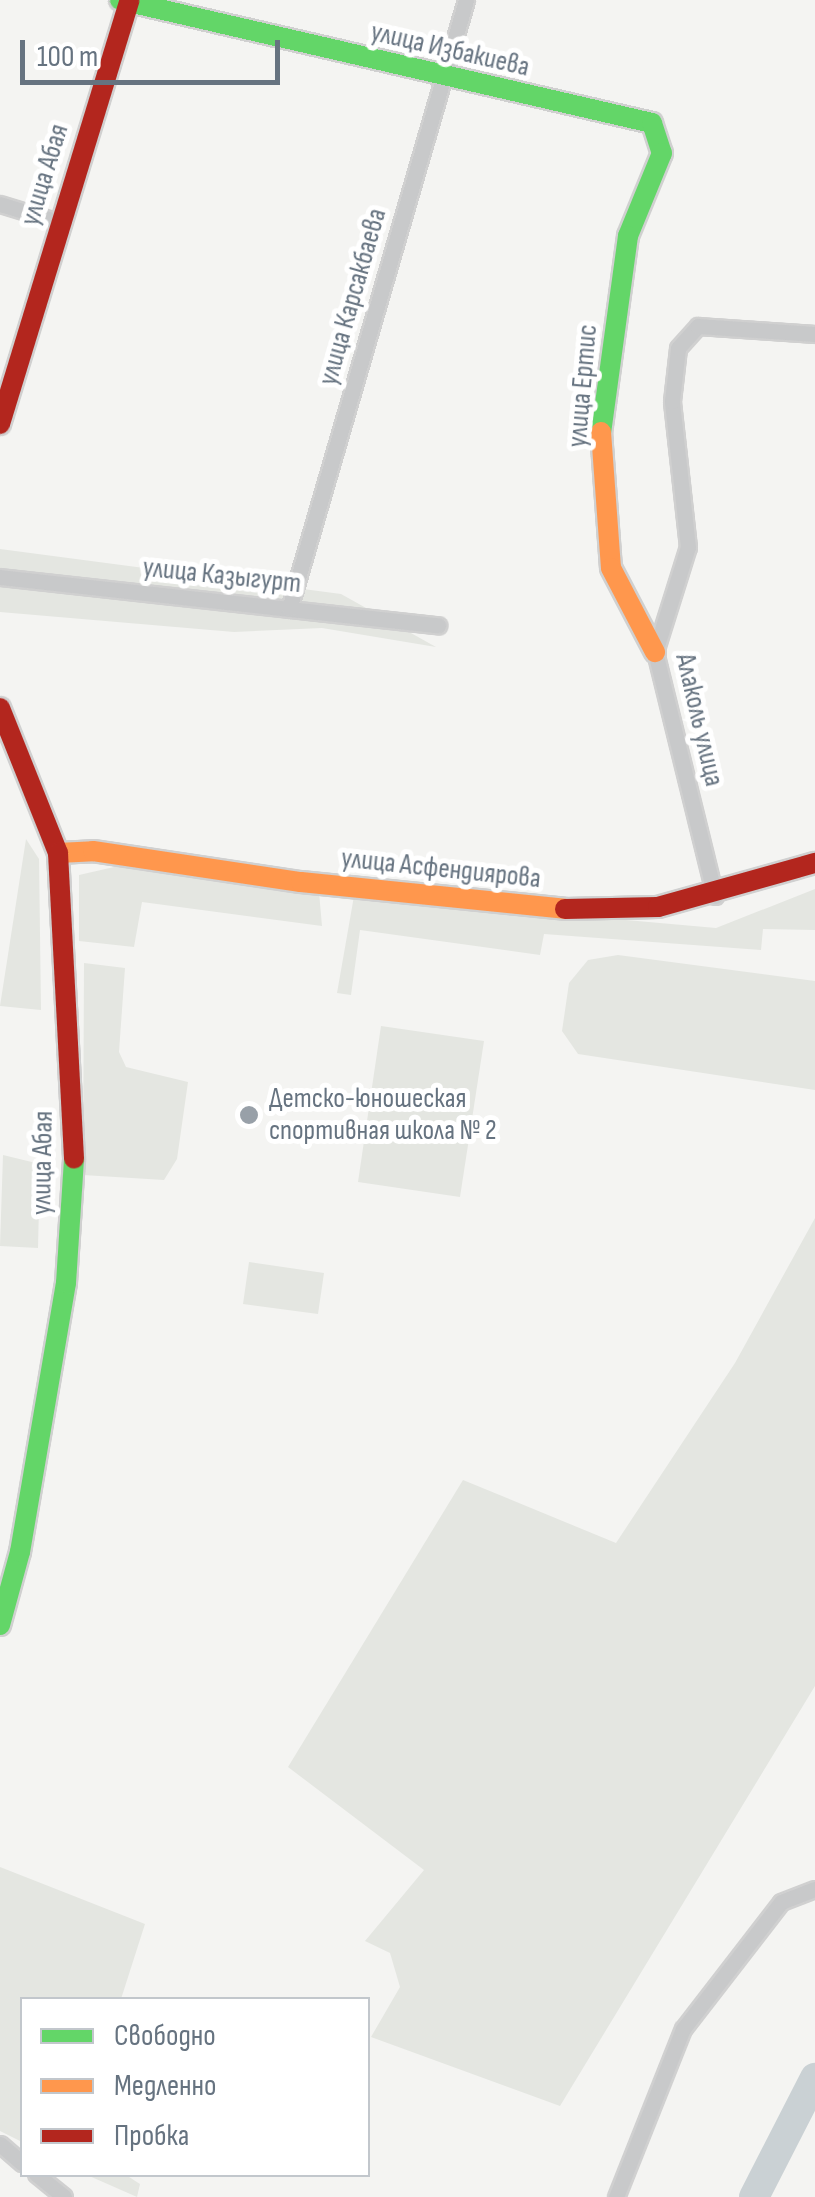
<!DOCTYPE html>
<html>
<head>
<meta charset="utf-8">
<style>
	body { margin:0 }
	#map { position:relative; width:815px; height:2197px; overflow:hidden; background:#f4f4f2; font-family:"Sofia Sans Condensed",sans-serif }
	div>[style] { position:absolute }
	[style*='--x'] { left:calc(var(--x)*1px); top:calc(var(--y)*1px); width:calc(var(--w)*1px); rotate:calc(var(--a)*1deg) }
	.green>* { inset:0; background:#e4e6e1 }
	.river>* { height:30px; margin:-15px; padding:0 15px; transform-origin:15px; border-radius:15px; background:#cad1d4 }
	.roads { filter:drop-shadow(2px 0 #d0d0d0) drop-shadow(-2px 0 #d0d0d0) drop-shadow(0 2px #d0d0d0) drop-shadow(0 -2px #d0d0d0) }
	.street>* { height:15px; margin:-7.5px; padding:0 7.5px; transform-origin:7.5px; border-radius:7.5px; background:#c8c9ca }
	.fast>* { height:20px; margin:-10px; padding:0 10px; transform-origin:10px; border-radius:10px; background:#63d668 }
	.slow>* { height:20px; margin:-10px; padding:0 10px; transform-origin:10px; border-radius:10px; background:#ff974d }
	.jam>* { height:20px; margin:-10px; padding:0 10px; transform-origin:10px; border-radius:10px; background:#b3261e }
	.dots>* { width:28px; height:28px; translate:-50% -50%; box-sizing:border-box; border:5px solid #fff; border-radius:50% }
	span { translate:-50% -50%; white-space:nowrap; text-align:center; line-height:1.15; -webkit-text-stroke:10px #fff; paint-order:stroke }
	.street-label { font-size:28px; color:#667380 }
	.poi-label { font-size:28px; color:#667380 }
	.left { translate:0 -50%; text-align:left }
	.legend { position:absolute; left:20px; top:1997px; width:350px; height:180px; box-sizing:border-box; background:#fff; border:2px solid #c2c7cc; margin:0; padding:12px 18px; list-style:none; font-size:30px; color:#667380 }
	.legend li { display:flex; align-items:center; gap:20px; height:50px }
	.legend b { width:50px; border:2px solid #c2c7cc }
	.scale { position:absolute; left:20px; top:40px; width:260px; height:45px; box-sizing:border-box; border:5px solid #667380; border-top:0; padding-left:12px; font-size:30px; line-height:35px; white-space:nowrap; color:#667380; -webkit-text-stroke:8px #fff; paint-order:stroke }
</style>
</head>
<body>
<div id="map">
	<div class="green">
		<div style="clip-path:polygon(0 549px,341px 594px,436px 647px,322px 628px,234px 632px,0 612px)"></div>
		<div style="clip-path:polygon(26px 839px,39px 859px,41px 1010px,0 1006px)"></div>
		<div style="clip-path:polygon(136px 862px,319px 892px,322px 926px,142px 902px,134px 947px,79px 941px,79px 875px)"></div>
		<div style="clip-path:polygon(815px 889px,815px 930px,763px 929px,761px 950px,544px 934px,540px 955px,360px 930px,351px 995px,337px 993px,354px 896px,716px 928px)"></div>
		<div style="clip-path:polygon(618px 955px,815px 981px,815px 1090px,578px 1054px,562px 1031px,569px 983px,588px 960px)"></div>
		<div style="clip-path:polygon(84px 963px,125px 968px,119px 1052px,126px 1067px,188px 1082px,177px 1159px,164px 1180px,83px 1175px)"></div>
		<div style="clip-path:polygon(381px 1026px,484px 1041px,460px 1197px,358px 1182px)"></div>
		<div style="clip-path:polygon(3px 1155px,40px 1164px,38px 1248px,0 1246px)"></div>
		<div style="clip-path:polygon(815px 1218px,815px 1686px,560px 2106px,371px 2037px,400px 1987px,390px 1953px,365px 1941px,424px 1870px,288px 1767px,463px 1480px,616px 1543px,735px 1363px)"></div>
		<div style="clip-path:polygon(249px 1262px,324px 1273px,318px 1314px,243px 1304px)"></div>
		<div style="clip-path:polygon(0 1867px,145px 1924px,121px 1999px,22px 2000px,22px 2142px,0 2131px)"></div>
		<div style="clip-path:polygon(87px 2175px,126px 2175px,140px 2184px,137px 2197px)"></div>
	</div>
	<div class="river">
		<div style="--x:754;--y:2197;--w:134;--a:-62.9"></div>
	</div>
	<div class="roads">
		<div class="street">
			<div style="--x:0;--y:204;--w:62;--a:17"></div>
			<div style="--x:0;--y:577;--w:441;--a:6.3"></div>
			<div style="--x:289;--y:609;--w:634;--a:-73.79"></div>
			<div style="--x:715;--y:896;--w:251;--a:-103.8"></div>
			<div style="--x:655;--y:652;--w:110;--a:-72.6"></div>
			<div style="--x:688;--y:547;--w:147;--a:-96.3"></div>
			<div style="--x:672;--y:401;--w:53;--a:-83.5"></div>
			<div style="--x:678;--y:348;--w:30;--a:-48"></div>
			<div style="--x:698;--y:326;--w:117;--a:3.9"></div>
			<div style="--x:0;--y:2144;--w:29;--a:41"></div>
			<div style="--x:36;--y:2174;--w:36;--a:39"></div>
			<div style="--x:616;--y:2197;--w:181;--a:-68.3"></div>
			<div style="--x:683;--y:2029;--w:160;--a:-52.3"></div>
			<div style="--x:781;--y:1902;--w:36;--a:-21"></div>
		</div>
		<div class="fast">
			<div style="--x:120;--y:0;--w:546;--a:13.02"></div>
			<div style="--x:652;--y:123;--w:32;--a:72"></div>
			<div style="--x:662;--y:153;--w:90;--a:112.3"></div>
			<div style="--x:628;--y:236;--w:198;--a:97.8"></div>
			<div style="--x:0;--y:1625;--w:76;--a:-74.7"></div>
			<div style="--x:20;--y:1552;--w:273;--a:-80.3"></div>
			<div style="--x:66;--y:1283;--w:124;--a:-86.3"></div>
		</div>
		<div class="slow">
			<div style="--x:601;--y:432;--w:136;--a:85.8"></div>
			<div style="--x:611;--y:568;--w:95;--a:62.4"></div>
			<div style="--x:58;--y:853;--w:35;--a:-3"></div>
			<div style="--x:93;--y:851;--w:210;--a:8.5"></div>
			<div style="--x:301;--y:882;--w:265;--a:5.8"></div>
		</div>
		<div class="jam">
			<div style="--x:0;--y:424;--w:443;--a:-73"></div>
			<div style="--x:0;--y:708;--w:156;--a:68.2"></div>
			<div style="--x:58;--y:853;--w:306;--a:87"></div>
			<div style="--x:565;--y:909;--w:93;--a:-1.2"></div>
			<div style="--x:658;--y:907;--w:163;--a:-15.7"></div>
		</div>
	</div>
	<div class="dots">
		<div style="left:249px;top:1115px;background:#98a0a8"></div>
	</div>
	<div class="street-label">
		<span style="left:450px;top:50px;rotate:13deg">улица Избакиева</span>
		<span style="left:45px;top:175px;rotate:-73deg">улица Абая</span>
		<span style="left:353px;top:297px;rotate:-74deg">улица Карсакбаева</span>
		<span style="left:583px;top:386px;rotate:-85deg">улица Ертис</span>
		<span style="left:222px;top:576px;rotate:6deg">улица Казыгурт</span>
		<span style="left:699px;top:720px;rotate:77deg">Алаколь улица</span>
		<span style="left:441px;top:869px;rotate:6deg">улица Асфендиярова</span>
		<span style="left:43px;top:1163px;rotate:-89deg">улица Абая</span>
	</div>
	<div class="poi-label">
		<span class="left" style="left:269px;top:1115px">Детско-юношеская<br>спортивная школа № 2</span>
	</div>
	<ul class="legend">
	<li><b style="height:12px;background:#63d668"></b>Свободно</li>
	<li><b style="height:12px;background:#ff974d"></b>Медленно</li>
	<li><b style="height:12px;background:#b3261e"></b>Пробка</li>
	</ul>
	<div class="scale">100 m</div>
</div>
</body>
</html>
